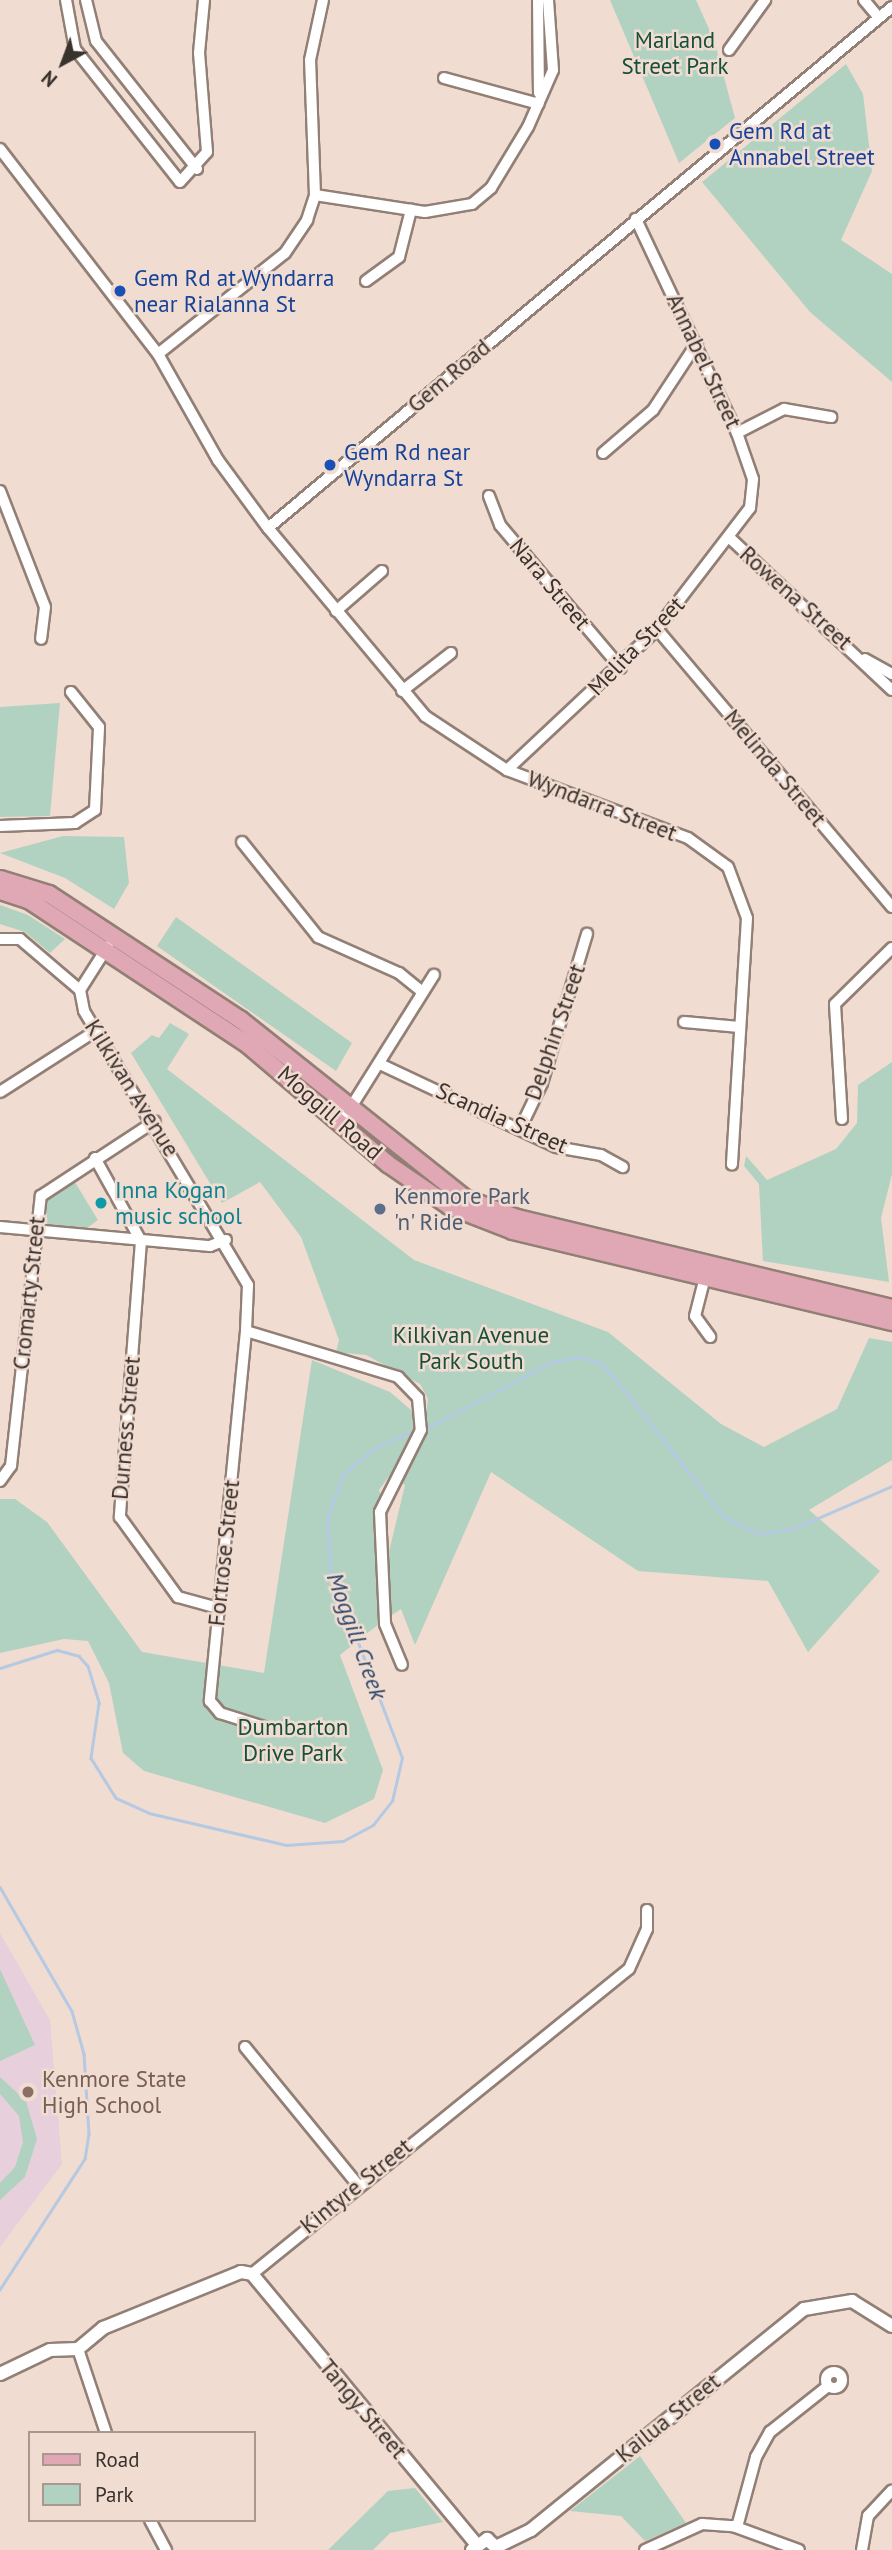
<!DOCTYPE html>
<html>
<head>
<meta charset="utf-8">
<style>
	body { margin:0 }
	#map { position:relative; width:892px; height:2550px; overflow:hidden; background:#f1dcd1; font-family:"PT Sans",sans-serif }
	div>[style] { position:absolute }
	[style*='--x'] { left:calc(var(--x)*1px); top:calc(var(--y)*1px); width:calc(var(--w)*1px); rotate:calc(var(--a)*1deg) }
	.education>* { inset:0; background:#e7d0db }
	.green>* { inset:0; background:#b1d2c1 }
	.stream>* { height:2.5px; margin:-1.25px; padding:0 1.25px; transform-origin:1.25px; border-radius:1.25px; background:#b5c9e2 }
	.roads { filter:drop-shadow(2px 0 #927f75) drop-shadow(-2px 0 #927f75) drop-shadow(0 2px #927f75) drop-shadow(0 -2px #927f75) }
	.minor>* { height:10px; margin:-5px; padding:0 5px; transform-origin:5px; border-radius:5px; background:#fff }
	.minor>.ring { margin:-5px; padding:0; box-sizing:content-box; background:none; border:10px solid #fff; border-radius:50% }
	.tertiary>* { height:12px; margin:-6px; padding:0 6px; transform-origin:6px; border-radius:6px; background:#fff }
	.primary>* { height:16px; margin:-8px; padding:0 8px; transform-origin:8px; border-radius:8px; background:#e0a8b4 }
	.dots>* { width:19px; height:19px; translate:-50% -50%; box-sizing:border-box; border:4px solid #f1dcd1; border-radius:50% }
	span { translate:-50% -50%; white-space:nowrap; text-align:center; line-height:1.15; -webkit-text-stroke:5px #f1dcd1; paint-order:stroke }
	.park-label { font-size:23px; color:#16503a }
	.transit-label { font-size:23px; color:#164399 }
	.left { translate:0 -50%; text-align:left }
	.street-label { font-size:23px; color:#3a322d }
	.culture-label { font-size:23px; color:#0d838f }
	.service-label { font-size:23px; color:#4e5e75 }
	.education-label { font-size:23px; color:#785e54 }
	.water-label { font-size:24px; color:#2a476b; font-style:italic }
	.legend { position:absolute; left:28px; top:2431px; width:228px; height:91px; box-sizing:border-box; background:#f1dcd1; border:2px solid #a8988f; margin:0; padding:9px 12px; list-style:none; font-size:21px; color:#3a322d }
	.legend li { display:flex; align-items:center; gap:14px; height:35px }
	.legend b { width:35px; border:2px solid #a8988f }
	.north { position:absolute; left:28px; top:28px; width:70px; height:70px; -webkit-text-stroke:5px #f1dcd1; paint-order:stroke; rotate:221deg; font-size:19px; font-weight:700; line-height:28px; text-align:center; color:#3a322d }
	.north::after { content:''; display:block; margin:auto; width:24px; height:32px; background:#3a322d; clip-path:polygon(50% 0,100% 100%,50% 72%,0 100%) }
</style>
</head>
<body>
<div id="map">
	<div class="education">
		<div style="clip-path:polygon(0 1933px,50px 2020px,62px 2164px,0 2247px)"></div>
	</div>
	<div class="green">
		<div style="clip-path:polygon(610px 0,696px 0,714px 40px,735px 118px,679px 163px)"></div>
		<div style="clip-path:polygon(846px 64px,863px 94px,872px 171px,841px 240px,892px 274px,892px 382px,810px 312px,702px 182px)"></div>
		<div style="clip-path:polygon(60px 703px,50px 816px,0 817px,0 707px)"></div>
		<div style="clip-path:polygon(63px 836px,124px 837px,129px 883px,114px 909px,65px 878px,0 853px)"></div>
		<div style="clip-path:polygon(0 905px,28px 915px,65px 939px,50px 953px,25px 932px,0 924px)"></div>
		<div style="clip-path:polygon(176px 917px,352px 1043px,336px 1071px,157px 946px)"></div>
		<div style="clip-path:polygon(evenodd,170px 1023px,189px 1034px,167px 1069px,414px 1260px,608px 1332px,721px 1424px,764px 1447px,837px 1409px,869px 1338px,892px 1342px,892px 1460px,809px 1510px,880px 1571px,808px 1652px,768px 1581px,638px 1571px,491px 1472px,415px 1645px,401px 1609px,392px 1615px,380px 1610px,379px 1624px,340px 1655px,383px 1770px,374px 1799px,325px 1823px,144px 1771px,123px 1753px,109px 1683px,88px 1641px,64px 1639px,0 1653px,0 1499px,15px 1499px,47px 1522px,142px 1652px,264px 1673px,312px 1360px,390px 1392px,425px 1422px,428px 1399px,420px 1384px,366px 1355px,336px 1352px,339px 1340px,301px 1237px,260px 1182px,222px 1203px,131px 1053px,152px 1035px,159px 1038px,170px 1023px,390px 1475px,405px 1485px,388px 1556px,388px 1513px,379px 1490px,390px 1475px)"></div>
		<div style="clip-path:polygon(892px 1062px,892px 1174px,881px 1218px,889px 1282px,763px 1261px,759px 1184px,744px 1166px,746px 1156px,767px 1180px,836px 1149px,857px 1123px,858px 1085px)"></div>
		<div style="clip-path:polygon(73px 1179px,98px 1220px,87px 1228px,47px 1224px,46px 1197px)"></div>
		<div style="clip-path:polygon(0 1969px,35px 2045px,0 2061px)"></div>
		<div style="clip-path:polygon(0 2077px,26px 2101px,37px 2139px,25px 2177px,0 2200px,0 2183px,15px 2167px,23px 2142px,19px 2116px,0 2094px)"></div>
		<div style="clip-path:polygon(640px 2456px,686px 2523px,645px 2541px,621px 2516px,570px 2511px)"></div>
		<div style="clip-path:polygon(415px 2488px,443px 2522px,390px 2533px,373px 2550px,328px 2550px,388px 2491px)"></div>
	</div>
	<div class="stream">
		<div style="--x:425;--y:1429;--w:144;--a:-27.8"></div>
		<div style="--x:552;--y:1362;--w:29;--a:-10"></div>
		<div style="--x:581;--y:1357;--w:21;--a:17"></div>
		<div style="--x:601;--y:1363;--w:24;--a:48"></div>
		<div style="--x:617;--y:1381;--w:173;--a:51.8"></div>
		<div style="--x:724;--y:1517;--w:40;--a:25"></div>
		<div style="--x:760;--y:1534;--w:36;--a:-10"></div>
		<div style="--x:795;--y:1528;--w:106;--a:-23.4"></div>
		<div style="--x:0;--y:1668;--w:60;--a:-17.5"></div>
		<div style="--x:57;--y:1650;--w:23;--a:15"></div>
		<div style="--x:79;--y:1656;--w:13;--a:48"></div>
		<div style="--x:88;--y:1666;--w:39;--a:73"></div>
		<div style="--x:99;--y:1703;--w:56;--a:98.3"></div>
		<div style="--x:91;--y:1758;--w:47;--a:58"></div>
		<div style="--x:116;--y:1798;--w:36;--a:24"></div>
		<div style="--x:149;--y:1813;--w:141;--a:13.1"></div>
		<div style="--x:286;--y:1845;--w:57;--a:-4"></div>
		<div style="--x:343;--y:1841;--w:34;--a:-28"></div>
		<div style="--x:373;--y:1825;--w:31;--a:-52"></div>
		<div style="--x:392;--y:1801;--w:44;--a:-76.9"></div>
		<div style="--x:402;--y:1758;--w:199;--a:-110.9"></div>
		<div style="--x:331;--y:1572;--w:53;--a:-94.3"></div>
		<div style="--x:327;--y:1519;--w:47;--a:-70"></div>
		<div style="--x:343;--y:1475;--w:43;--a:-40.3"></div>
		<div style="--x:376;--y:1447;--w:42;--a:-22.3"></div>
		<div style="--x:0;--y:1887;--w:143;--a:59.9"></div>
		<div style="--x:72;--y:2011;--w:45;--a:74.4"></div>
		<div style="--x:84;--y:2054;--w:80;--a:86.4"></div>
		<div style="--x:89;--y:2134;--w:25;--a:99"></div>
		<div style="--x:85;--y:2159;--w:156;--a:123"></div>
	</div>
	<div class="roads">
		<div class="minor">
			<div style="--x:66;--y:0;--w:50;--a:79.6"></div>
			<div style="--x:75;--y:49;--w:169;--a:51.7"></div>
			<div style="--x:180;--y:182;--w:40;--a:-48"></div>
			<div style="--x:207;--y:152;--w:99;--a:-94.6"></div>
			<div style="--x:199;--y:53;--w:53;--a:-84.6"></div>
			<div style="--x:86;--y:0;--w:42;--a:76.3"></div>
			<div style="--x:96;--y:41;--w:163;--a:51.7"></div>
			<div style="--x:538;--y:0;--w:93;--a:89.4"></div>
			<div style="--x:864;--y:0;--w:23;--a:50"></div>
			<div style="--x:729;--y:50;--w:62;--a:-54.2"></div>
			<div style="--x:444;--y:78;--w:98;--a:15.3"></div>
			<div style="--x:0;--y:149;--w:259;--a:52.4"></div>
			<div style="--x:158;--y:354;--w:122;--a:60.5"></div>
			<div style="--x:218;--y:460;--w:84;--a:53.7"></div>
			<div style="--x:268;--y:528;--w:245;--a:50.1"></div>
			<div style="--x:425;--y:716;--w:98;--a:33.4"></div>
			<div style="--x:507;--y:770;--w:193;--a:20.6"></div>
			<div style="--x:688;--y:838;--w:49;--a:35.9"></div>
			<div style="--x:728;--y:867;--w:54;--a:69.6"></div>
			<div style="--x:747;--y:918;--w:247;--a:93.5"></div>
			<div style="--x:315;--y:195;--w:111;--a:8.8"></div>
			<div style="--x:425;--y:212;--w:48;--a:-9.7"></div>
			<div style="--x:472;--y:204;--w:25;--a:-40"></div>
			<div style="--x:491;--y:188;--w:71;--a:-58.8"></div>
			<div style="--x:528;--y:127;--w:62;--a:-66.3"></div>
			<div style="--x:553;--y:70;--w:70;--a:-94.1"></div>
			<div style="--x:366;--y:281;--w:41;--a:-36"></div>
			<div style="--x:399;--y:257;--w:49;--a:-75.7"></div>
			<div style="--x:158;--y:354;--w:162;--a:-38.5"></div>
			<div style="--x:285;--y:253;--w:40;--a:-56"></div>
			<div style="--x:307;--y:220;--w:26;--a:-72"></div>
			<div style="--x:315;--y:195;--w:135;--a:-92.1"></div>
			<div style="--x:310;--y:60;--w:61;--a:-77.8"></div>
			<div style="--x:737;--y:433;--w:53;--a:-27.1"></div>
			<div style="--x:784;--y:409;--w:48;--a:9.7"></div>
			<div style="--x:603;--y:453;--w:66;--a:-40.7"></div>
			<div style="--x:653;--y:410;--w:80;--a:-56.7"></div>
			<div style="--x:0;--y:491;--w:124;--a:68.8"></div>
			<div style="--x:45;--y:607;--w:32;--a:97"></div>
			<div style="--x:489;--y:496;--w:31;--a:69"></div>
			<div style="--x:500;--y:525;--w:187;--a:49.8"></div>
			<div style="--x:268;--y:528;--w:813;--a:-39.86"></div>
			<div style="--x:732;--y:540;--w:219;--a:43.2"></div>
			<div style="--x:336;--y:611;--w:61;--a:-41"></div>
			<div style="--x:657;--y:629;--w:364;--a:49.8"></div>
			<div style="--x:865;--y:659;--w:31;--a:29"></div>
			<div style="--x:402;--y:691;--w:62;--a:-37.8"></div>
			<div style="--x:507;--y:770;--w:206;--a:-43.2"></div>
			<div style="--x:657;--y:629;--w:153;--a:-52.5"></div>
			<div style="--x:750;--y:508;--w:29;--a:-84"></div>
			<div style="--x:753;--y:479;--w:49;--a:-109.2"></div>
			<div style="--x:737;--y:433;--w:237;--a:-115.3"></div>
			<div style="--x:0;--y:826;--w:75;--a:-2.3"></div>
			<div style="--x:75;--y:823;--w:24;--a:-33"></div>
			<div style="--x:95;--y:810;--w:83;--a:-87.2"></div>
			<div style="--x:99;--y:727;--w:45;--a:-128.7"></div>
			<div style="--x:242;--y:842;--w:122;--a:51.3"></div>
			<div style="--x:318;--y:937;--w:89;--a:24"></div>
			<div style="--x:399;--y:973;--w:28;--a:39"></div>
			<div style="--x:0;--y:939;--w:20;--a:0"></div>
			<div style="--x:20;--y:939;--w:79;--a:40.4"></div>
			<div style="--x:80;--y:990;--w:21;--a:79"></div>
			<div style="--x:84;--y:1011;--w:319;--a:59.1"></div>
			<div style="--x:248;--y:1285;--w:46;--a:92.5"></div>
			<div style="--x:246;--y:1331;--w:159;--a:16.8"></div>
			<div style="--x:398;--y:1377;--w:29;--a:46"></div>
			<div style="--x:418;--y:1398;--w:32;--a:85"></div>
			<div style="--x:421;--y:1430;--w:92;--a:116.6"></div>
			<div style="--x:380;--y:1512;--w:112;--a:87.4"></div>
			<div style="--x:385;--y:1624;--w:44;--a:67.5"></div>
			<div style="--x:80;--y:990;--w:52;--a:-57.5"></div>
			<div style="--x:684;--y:1022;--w:56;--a:5.1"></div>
			<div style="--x:382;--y:1065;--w:192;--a:25.2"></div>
			<div style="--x:556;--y:1147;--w:46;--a:10.1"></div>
			<div style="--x:601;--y:1155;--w:25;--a:29"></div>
			<div style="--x:0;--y:1092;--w:115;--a:-32.6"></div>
			<div style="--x:842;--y:1119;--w:115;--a:-93.5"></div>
			<div style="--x:835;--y:1004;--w:80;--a:-44.5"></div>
			<div style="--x:341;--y:1123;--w:175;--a:-57.9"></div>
			<div style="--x:520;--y:1129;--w:51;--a:-64.4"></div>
			<div style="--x:542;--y:1083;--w:156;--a:-73.2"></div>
			<div style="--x:95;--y:1158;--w:95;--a:61"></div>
			<div style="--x:141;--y:1241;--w:277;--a:94.4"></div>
			<div style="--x:120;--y:1517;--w:99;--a:54.1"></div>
			<div style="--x:178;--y:1597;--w:41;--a:15.4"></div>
			<div style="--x:0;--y:1227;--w:211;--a:5.2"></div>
			<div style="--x:210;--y:1246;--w:17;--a:-21"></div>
			<div style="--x:706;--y:1273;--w:44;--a:104.3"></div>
			<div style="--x:695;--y:1316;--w:26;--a:54"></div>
			<div style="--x:246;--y:1331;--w:372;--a:95.6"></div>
			<div style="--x:210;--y:1701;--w:16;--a:50"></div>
			<div style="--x:220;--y:1713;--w:57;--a:17.5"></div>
			<div style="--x:0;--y:1481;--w:19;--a:-54"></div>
			<div style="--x:11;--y:1466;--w:272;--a:-83.7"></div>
			<div style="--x:41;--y:1196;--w:136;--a:-33.3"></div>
			<div style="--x:245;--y:2047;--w:178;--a:50.7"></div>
			<div style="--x:252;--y:2274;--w:485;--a:-39"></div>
			<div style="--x:629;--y:1969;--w:44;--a:-65.8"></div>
			<div style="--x:647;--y:1929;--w:19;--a:-90"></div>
			<div style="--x:78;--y:2349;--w:89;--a:71.6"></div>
			<div class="ring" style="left:826px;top:2372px;width:6px;height:6px"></div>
			<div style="--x:150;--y:2520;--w:34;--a:62"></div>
			<div style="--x:737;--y:2527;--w:73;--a:-74.8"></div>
			<div style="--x:756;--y:2457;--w:29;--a:-61"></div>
			<div style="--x:770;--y:2432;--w:74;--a:-38.4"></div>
			<div style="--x:645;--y:2550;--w:63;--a:-24.5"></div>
			<div style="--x:702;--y:2524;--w:31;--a:4"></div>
			<div style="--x:733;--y:2526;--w:70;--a:20"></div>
			<div style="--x:862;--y:2550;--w:35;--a:-80"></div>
			<div style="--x:868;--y:2516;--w:35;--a:-47"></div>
		</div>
		<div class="tertiary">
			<div style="--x:0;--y:2374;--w:55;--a:-25.6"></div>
			<div style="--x:50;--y:2350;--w:28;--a:-2"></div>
			<div style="--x:78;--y:2349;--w:33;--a:-40"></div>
			<div style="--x:103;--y:2328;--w:149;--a:-22.1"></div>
			<div style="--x:241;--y:2272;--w:11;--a:10"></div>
			<div style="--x:252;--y:2274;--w:349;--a:50.3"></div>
			<div style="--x:498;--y:2546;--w:37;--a:-26"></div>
			<div style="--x:531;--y:2530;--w:351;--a:-39"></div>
			<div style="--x:804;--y:2309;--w:49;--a:-9.5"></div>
			<div style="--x:852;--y:2301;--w:47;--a:32"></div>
			<div style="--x:472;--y:2550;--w:19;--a:-36"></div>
			<div style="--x:487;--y:2539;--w:16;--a:43"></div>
		</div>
		<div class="primary">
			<div style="--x:0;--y:879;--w:51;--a:17"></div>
			<div style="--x:49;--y:894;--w:230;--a:33.3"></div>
			<div style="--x:241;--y:1020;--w:286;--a:38.5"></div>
			<div style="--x:465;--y:1198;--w:56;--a:21"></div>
			<div style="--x:517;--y:1218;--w:386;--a:13.5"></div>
			<div style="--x:0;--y:891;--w:32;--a:18"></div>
			<div style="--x:30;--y:901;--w:260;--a:33.4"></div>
			<div style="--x:247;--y:1044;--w:185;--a:40.4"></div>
			<div style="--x:388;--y:1164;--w:74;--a:34.5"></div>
			<div style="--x:449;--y:1206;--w:69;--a:21.3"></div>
			<div style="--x:513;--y:1231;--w:390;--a:13.5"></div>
		</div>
	</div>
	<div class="dots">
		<div style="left:715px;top:144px;background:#1a4fb4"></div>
		<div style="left:120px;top:291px;background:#1a4fb4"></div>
		<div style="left:330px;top:465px;background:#1a4fb4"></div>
		<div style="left:101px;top:1203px;background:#0f9aa8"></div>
		<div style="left:380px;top:1209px;background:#5c6f8a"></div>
		<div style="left:28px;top:2092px;background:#8d6e63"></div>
	</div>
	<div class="park-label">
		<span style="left:675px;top:53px">Marland<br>Street Park</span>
		<span style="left:471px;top:1348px">Kilkivan Avenue<br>Park South</span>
		<span style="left:293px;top:1740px">Dumbarton<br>Drive Park</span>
	</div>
	<div class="transit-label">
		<span class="left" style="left:729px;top:144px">Gem Rd at<br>Annabel Street</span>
		<span class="left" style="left:134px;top:291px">Gem Rd at Wyndarra<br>near Rialanna St</span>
		<span class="left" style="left:344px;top:465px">Gem Rd near<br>Wyndarra St</span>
	</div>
	<div class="street-label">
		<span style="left:704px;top:361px;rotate:65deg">Annabel Street</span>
		<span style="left:449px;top:376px;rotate:-40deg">Gem Road</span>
		<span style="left:550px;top:584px;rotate:50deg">Nara Street</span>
		<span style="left:796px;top:598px;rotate:42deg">Rowena Street</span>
		<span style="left:636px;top:646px;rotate:-46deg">Melita Street</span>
		<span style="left:775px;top:768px;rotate:50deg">Melinda Street</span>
		<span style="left:602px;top:806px;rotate:21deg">Wyndarra Street</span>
		<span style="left:555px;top:1032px;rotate:-71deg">Delphin Street</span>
		<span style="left:132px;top:1088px;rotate:58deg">Kilkivan Avenue</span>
		<span style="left:330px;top:1113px;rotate:41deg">Moggill Road</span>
		<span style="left:502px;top:1118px;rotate:24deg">Scandia Street</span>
		<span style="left:29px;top:1293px;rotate:-84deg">Cromarty Street</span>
		<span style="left:126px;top:1428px;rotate:-85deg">Durness Street</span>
		<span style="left:224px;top:1553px;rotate:-84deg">Fortrose Street</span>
		<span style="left:356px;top:2186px;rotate:-39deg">Kintyre Street</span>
		<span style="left:363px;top:2409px;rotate:50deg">Tangy Street</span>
		<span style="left:668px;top:2418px;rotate:-39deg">Kailua Street</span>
	</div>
	<div class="culture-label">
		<span class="left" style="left:115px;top:1203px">Inna Kogan<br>music school</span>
	</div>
	<div class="service-label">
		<span class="left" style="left:394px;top:1209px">Kenmore Park<br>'n' Ride</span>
	</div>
	<div class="education-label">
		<span class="left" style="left:42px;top:2092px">Kenmore State<br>High School</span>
	</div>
	<div class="water-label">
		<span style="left:357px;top:1636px;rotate:70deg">Moggill Creek</span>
	</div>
	<ul class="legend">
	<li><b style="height:9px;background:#e0a8b4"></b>Road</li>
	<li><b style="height:19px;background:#b1d2c1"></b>Park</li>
	</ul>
	<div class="north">N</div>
</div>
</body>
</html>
